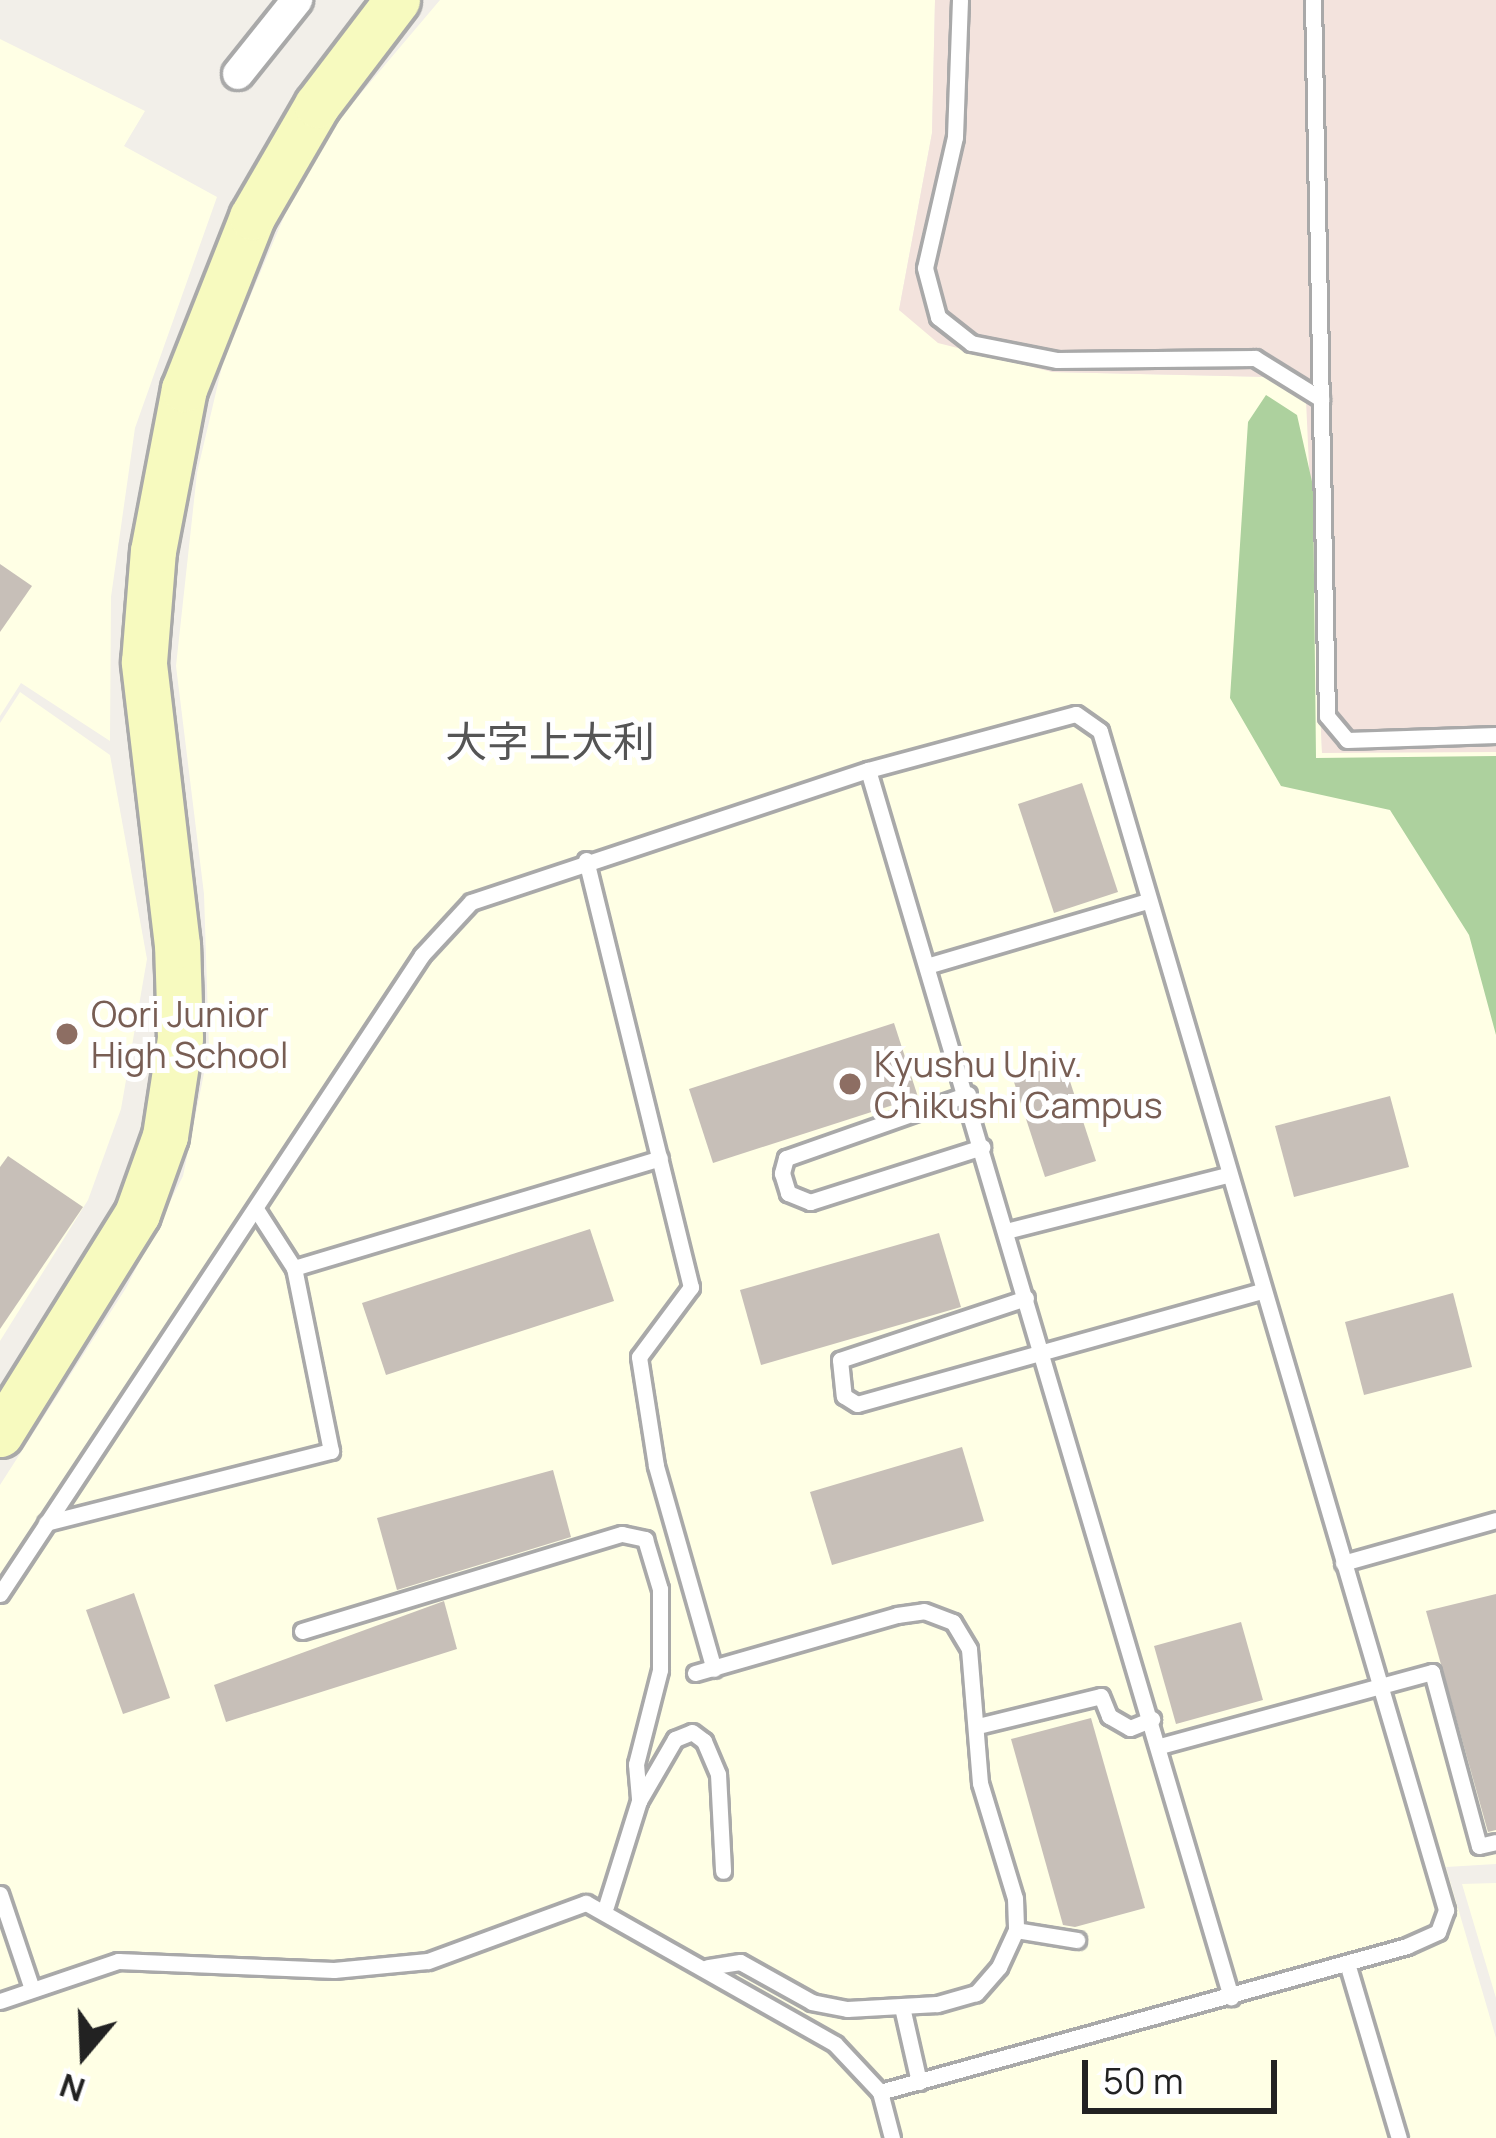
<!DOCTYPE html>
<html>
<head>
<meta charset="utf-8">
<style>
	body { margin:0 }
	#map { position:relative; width:1496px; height:2138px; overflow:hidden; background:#f2efe9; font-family:Manrope,"Noto Sans JP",sans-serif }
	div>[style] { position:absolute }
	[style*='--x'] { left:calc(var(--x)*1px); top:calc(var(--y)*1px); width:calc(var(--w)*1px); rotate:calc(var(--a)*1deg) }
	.education>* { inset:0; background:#ffffe5 }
	.military>* { inset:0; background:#f3e3dd }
	.forest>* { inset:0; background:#add19e }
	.building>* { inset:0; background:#c7bfb8 }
	.roads { filter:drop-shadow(3px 0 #a9a9a9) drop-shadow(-3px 0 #a9a9a9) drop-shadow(0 3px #a9a9a9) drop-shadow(0 -3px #a9a9a9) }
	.lane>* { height:15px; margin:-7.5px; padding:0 7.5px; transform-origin:7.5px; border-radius:7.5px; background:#fff }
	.street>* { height:30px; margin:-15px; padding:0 15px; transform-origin:15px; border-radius:15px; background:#fff }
	.secondary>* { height:45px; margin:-22.5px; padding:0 22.5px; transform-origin:22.5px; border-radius:22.5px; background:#f7fabf }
	.dots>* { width:33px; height:33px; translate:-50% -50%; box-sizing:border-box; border:6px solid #fff; border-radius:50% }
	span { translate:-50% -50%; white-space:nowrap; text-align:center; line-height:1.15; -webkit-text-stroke:10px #fff; paint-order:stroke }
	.education-label { font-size:36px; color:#785e54 }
	.left { translate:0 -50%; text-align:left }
	.quarter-label { font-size:42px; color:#555 }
	.north { position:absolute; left:24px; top:1994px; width:120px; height:120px; -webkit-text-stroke:9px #fff; paint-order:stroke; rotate:199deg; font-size:33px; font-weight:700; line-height:48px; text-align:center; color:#222 }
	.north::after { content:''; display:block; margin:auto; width:42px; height:54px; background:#222; clip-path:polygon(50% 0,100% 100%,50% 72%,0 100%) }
	.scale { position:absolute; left:1082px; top:2060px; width:195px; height:54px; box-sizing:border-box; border:6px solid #222; border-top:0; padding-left:15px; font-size:36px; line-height:42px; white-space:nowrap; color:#222; -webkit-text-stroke:9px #fff; paint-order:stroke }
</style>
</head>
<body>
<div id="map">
	<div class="education">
		<div style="clip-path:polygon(440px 0,935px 0,932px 133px,899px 310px,1052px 372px,1269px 377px,1307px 400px,1322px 752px,1496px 752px,1496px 1864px,1446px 1867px,1496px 2038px,1496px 2138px,0 2138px,0 1485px,126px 1288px,183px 1176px,209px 1049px,204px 894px,176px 666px,197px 473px,224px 358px,292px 198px,340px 118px)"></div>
		<div style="clip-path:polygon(0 39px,145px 111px,124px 146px,217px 197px,135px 428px,111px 597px,110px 741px,21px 683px,0 716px)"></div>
		<div style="clip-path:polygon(20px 692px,110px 755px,147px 959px,121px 1109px,88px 1200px,0 1341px,0 723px)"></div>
		<div style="clip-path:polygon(1496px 1883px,1496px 1998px,1462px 1884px)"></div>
	</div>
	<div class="military">
		<div style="clip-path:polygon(935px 0,1496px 0,1496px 752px,1322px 753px,1306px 400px,1269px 377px,1052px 372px,938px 343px,899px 310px,932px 133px)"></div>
	</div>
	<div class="forest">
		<div style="clip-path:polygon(1266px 395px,1297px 415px,1313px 486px,1316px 758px,1496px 756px,1496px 1035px,1469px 935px,1390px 810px,1281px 786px,1230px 698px,1248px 422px)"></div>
	</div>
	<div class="building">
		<div style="clip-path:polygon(0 564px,32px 586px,0 632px)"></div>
		<div style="clip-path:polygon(1082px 783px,1118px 892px,1054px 913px,1018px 804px)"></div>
		<div style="clip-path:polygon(894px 1023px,918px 1097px,713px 1163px,689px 1089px)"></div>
		<div style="clip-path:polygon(1064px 1063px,1096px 1161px,1045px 1177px,1013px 1079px)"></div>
		<div style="clip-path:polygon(1390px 1096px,1409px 1167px,1294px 1197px,1275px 1126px)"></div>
		<div style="clip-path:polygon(8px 1156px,83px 1207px,0 1329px,0 1167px)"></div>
		<div style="clip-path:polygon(590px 1229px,614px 1301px,386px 1375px,362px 1303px)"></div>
		<div style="clip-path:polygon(939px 1233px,961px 1307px,761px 1365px,740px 1290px)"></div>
		<div style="clip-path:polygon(1453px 1293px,1472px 1367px,1364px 1395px,1345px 1322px)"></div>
		<div style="clip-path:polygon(962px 1447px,984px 1521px,832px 1565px,810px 1492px)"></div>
		<div style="clip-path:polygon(553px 1470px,571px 1537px,397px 1590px,377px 1518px)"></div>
		<div style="clip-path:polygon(134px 1593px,170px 1698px,123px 1714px,86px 1610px)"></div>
		<div style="clip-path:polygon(1496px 1594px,1496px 1830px,1488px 1832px,1426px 1611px)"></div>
		<div style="clip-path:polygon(444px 1601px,457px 1649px,226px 1722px,214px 1685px)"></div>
		<div style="clip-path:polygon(1241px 1622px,1263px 1700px,1176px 1724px,1154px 1646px)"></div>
		<div style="clip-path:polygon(1091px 1718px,1145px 1908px,1075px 1927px,1063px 1925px,1011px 1739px)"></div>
	</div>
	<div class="roads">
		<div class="lane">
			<div style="--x:960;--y:0;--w:137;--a:92.1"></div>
			<div style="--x:955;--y:137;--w:134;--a:102.9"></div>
			<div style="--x:925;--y:268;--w:51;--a:75.1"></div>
			<div style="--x:938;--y:317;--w:42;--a:38.2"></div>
			<div style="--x:971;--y:343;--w:88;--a:11.2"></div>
			<div style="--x:1057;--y:360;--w:198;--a:-0.6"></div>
			<div style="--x:1255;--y:358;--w:78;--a:31.8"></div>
			<div style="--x:1313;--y:0;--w:716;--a:88.88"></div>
			<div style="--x:1327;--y:716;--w:31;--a:50"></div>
			<div style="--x:1347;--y:740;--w:149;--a:-1.9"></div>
			<div style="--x:868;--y:770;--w:1280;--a:73.52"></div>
			<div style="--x:586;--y:860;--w:440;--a:76.2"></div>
			<div style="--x:691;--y:1287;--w:87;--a:126.6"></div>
			<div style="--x:639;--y:1357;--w:110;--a:81.1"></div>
			<div style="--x:656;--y:1466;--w:211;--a:74.1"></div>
			<div style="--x:930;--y:965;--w:227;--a:-16.4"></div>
			<div style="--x:968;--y:1094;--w:193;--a:160.6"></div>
			<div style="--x:786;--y:1158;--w:16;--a:105"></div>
			<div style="--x:782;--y:1173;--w:21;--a:73"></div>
			<div style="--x:788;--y:1193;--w:24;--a:22"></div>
			<div style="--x:810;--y:1202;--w:181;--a:-17.7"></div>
			<div style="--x:1006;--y:1231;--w:228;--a:-14.2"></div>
			<div style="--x:294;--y:1268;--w:382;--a:-16.7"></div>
			<div style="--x:1026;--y:1298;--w:196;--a:161.6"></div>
			<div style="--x:840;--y:1360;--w:36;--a:84"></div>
			<div style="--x:844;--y:1396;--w:15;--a:32"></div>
			<div style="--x:857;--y:1404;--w:420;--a:-15.6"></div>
			<div style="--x:46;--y:1523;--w:294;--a:-14.2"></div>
			<div style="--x:331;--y:1451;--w:187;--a:-101.4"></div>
			<div style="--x:294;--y:1268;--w:70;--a:-122.8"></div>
			<div style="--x:1343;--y:1563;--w:159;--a:-15.7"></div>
			<div style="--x:0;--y:1594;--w:766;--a:-56.56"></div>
			<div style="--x:422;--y:955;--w:72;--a:-47.2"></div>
			<div style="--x:471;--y:902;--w:418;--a:-18.4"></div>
			<div style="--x:868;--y:770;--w:215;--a:-15.1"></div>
			<div style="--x:1076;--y:714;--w:29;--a:35"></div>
			<div style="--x:1100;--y:731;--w:1229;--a:73.64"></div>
			<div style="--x:1446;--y:1910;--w:23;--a:110"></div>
			<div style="--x:1438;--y:1932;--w:34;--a:156"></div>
			<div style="--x:1407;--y:1946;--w:547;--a:164.52"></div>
			<div style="--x:302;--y:1631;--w:334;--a:-16.9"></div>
			<div style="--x:622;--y:1534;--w:24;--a:12"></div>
			<div style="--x:645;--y:1539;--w:52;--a:73.3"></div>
			<div style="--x:660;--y:1589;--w:81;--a:90"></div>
			<div style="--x:660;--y:1670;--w:97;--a:104.3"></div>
			<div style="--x:636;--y:1764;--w:37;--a:85"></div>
			<div style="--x:639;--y:1801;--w:110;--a:107.4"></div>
			<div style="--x:695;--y:1673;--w:210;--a:-16"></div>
			<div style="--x:897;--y:1615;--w:27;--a:-8"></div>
			<div style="--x:924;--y:1611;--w:31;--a:21"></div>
			<div style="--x:953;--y:1622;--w:31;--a:59"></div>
			<div style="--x:969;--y:1649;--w:134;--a:85.3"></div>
			<div style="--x:980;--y:1783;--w:120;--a:73.1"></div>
			<div style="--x:1015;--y:1898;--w:32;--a:88"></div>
			<div style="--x:1016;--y:1930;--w:41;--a:114.7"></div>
			<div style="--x:999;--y:1967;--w:35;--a:131"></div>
			<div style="--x:976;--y:1993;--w:41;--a:164.2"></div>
			<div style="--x:937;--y:2004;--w:90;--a:176.8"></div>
			<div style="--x:847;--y:2009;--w:36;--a:-169"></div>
			<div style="--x:812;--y:2002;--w:82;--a:-150.9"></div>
			<div style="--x:740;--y:1962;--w:33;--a:171"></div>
			<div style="--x:982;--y:1725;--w:122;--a:-13.7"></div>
			<div style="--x:1101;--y:1696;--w:22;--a:68"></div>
			<div style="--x:1109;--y:1716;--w:24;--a:30"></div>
			<div style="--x:1130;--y:1728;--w:24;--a:-22"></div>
			<div style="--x:1160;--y:1746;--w:282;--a:-15.2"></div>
			<div style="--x:1432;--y:1672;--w:180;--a:74.9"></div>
			<div style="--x:1479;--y:1846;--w:17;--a:-13"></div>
			<div style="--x:639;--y:1801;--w:72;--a:-59.9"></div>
			<div style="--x:675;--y:1739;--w:18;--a:-22"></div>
			<div style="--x:692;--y:1732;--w:15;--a:37"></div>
			<div style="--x:704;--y:1741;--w:36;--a:67"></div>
			<div style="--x:718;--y:1774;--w:97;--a:87"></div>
			<div style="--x:0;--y:1894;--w:97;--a:71.4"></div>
			<div style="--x:1016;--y:1930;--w:62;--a:9.3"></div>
			<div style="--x:1347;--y:1963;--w:183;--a:73.5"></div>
			<div style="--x:0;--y:2001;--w:125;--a:-18.7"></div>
			<div style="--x:118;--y:1961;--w:216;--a:2.4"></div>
			<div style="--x:334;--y:1970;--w:94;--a:-5.5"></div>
			<div style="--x:428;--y:1961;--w:168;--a:-20.2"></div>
			<div style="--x:586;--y:1903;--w:286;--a:29.5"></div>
			<div style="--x:835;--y:2044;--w:66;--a:46.8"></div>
			<div style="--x:880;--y:2092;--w:48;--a:75.4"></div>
			<div style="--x:902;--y:2007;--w:77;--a:77.2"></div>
		</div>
		<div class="street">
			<div style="--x:238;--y:74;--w:95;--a:-51.4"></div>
		</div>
		<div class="secondary">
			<div style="--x:0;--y:1434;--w:259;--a:-58.1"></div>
			<div style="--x:137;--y:1214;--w:83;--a:-70.3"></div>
			<div style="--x:165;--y:1136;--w:99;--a:-81.3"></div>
			<div style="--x:180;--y:1038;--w:93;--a:-91.8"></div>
			<div style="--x:177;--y:945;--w:285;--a:-96.7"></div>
			<div style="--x:144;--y:662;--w:111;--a:-85.4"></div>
			<div style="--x:153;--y:551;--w:165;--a:-79.2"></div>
			<div style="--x:184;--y:389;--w:185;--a:-68.4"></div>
			<div style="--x:252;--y:217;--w:129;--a:-59.9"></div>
			<div style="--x:317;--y:105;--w:132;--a:-52.7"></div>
		</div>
	</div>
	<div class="dots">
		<div style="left:67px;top:1034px;background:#8d6e63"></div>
		<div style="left:850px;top:1084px;background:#8d6e63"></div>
	</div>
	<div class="education-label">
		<span class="left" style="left:91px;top:1034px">Oori Junior<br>High School</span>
		<span class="left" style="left:874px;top:1084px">Kyushu Univ.<br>Chikushi Campus</span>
	</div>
	<div class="quarter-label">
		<span style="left:550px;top:741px">大字上大利</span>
	</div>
	<div class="north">N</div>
	<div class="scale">50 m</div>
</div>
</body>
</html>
